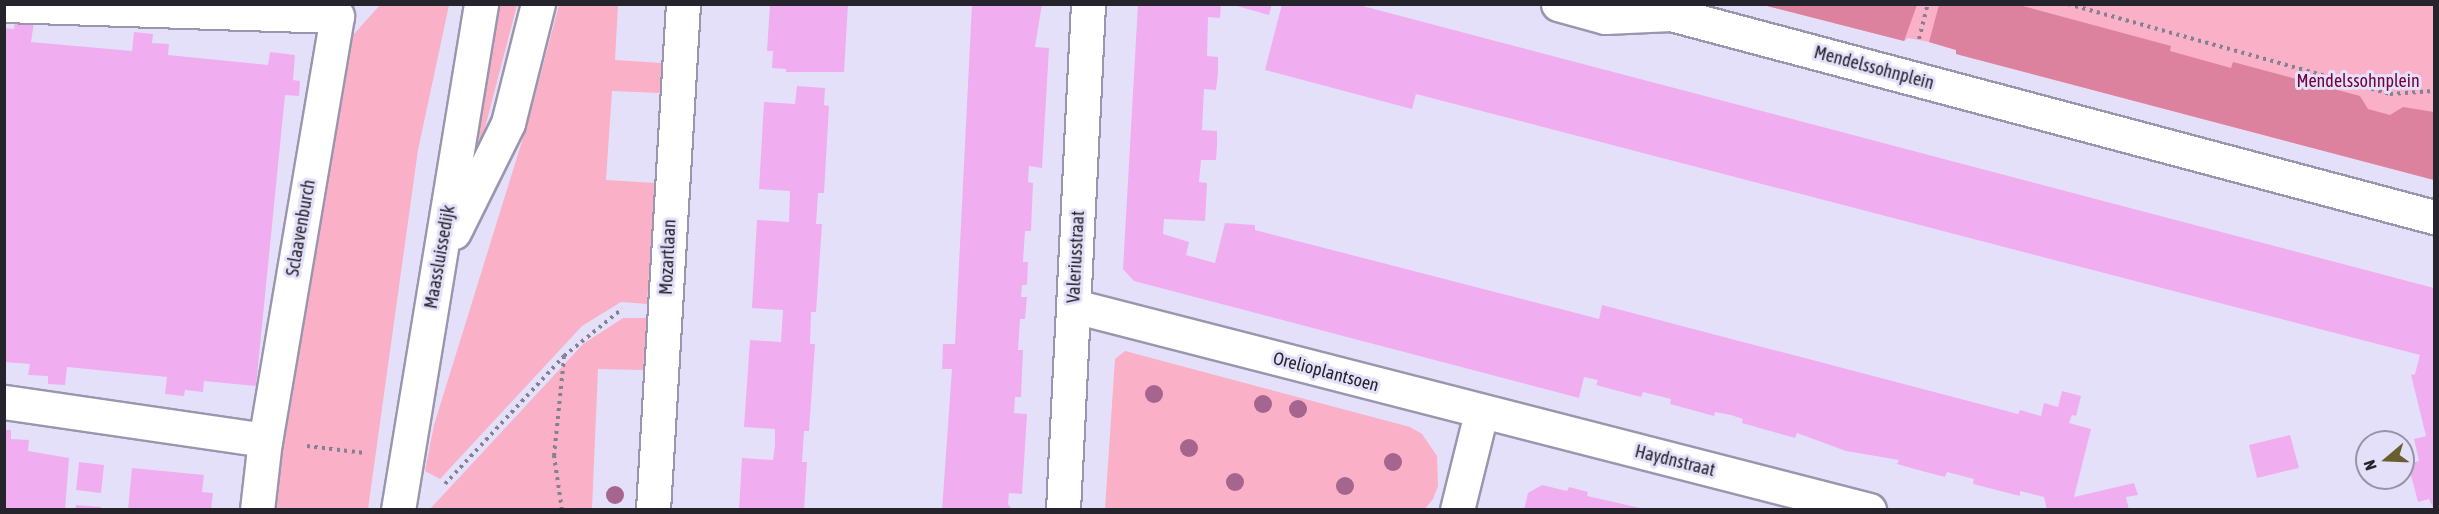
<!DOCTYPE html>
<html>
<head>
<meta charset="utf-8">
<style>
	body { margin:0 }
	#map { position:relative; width:2439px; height:514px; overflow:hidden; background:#e4e0f9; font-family:"Asap Condensed",sans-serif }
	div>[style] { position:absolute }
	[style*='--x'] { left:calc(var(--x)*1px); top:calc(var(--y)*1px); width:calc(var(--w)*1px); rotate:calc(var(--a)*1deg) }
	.green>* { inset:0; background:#fab0c6 }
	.forest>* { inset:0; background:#dc829f }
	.building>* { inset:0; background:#f0aef0 }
	.path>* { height:4px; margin-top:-2px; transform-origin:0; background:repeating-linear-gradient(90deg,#848192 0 3px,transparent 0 7.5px) }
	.roads { filter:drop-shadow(2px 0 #9a96ae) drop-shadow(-2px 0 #9a96ae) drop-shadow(0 2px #9a96ae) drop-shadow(0 -2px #9a96ae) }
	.minor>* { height:33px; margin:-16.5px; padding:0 16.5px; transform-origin:16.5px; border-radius:16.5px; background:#fff }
	.trees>* { width:18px; height:18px; margin:-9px; border-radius:50%; background:#a5658f }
	span { translate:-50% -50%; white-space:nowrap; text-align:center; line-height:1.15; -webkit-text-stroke:6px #e4e0f9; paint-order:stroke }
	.street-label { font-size:18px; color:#25232c }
	.park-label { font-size:18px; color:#720039 }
	.frame { position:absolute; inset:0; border:6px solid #25232c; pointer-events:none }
	.north { position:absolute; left:2355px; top:430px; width:60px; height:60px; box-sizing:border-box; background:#e4e0f9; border:2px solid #9894a7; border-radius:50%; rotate:251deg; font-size:16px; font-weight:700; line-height:24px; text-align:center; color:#25232c }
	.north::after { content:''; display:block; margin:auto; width:21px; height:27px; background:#685f2c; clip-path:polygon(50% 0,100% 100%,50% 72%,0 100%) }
</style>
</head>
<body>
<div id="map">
	<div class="green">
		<div style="clip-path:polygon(380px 5px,449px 5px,418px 150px,368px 509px,270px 510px,337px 53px)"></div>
		<div style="clip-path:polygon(496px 5px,517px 5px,482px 139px,468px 136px)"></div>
		<div style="clip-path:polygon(559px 5px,618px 5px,615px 60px,662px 63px,660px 93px,612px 91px,606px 180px,655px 183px,647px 304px,621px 302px,582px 326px,440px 479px,425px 471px,434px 425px,527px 125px)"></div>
		<div style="clip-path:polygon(1763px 5px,2434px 5px,2434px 180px,1956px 54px,1956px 50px,1929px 42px,1908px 38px,1904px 41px)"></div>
		<div style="clip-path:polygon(623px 318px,647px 318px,643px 370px,598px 369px,592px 509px,430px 509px,583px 344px)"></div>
		<div style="clip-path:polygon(1125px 351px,1410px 427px,1422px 434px,1437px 456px,1438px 486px,1433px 499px,1424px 510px,1105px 509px,1115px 359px)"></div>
	</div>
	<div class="forest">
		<div style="clip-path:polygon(1763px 5px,1917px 5px,1904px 41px)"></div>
		<div style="clip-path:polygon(1939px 5px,2019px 5px,2171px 46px,2170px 51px,2231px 68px,2233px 62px,2360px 96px,2368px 109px,2390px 115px,2403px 107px,2434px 112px,2434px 180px,1956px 54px,1956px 50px,1929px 42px)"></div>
	</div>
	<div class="building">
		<div style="clip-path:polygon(770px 4px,848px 4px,844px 72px,786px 72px,786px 69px,772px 68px,773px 51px,767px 51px)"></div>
		<div style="clip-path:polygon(972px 4px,1042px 4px,1035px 47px,1049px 48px,1042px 168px,1029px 166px,1028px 182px,1033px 183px,1031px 231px,1025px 231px,1023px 262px,1028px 262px,1027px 285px,1022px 285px,1021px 297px,1027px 297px,1025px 319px,1020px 319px,1019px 335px,1018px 350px,1023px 350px,1021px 397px,1015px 397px,1014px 413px,1027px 414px,1022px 494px,1009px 493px,1008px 504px,1012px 510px,942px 510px,952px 369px,942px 369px,943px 344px,955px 344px)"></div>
		<div style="clip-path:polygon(1138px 4px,1221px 4px,1220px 18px,1208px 17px,1207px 56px,1218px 57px,1218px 73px,1216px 90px,1204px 89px,1202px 130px,1217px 131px,1217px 146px,1216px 160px,1201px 160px,1199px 182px,1207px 183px,1205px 221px,1164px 219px,1163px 234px,1189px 242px,1186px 255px,1215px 263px,1225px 223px,1255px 225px,1255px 230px,1599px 319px,1602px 305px,2018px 414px,2020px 410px,2041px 416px,2044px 403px,2058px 407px,2062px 391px,2081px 396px,2076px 416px,2072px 415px,2069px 423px,2091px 429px,2074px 497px,2134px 483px,2138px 495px,2126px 497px,2129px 510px,2047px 510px,2044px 497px,2020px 491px,2020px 496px,1973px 484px,1974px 479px,1947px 472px,1945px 477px,1922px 471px,1897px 464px,1899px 460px,1846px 451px,1797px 433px,1795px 438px,1742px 423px,1743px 419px,1731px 415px,1715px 412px,1714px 416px,1670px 404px,1671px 399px,1643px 392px,1641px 397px,1596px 385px,1598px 380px,1584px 377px,1579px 398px,1134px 281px,1123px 269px)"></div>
		<div style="clip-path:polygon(1230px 4px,1272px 4px,1269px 15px)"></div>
		<div style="clip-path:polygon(1282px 4px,1355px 4px,2434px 288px,2434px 510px,2429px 499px,2418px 502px,2408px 464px,2419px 461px,2414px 439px,2426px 436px,2411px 375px,2415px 374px,2420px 355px,1416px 94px,1412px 109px,1265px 70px)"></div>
		<div style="clip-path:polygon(15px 20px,34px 22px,31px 42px,132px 51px,134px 32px,153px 34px,152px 43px,169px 44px,168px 55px,268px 65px,270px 52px,295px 55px,293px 80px,300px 81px,299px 96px,285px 95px,256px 386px,204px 381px,203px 392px,185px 390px,184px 396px,165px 394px,167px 377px,67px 367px,65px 385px,48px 384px,48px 376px,28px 375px,30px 364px,4px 362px,4px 28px,14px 29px)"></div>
		<div style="clip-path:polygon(797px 86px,825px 88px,824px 105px,829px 106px,824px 193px,818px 193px,817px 209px,816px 224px,822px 224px,816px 312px,811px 312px,810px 344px,815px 344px,809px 431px,804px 431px,802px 462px,807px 462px,804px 510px,739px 510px,742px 458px,773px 460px,775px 445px,775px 429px,744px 427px,750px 340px,781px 342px,783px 310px,752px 308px,757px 220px,789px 222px,790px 191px,759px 189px,764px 102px,795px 104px)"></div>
		<div style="clip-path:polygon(4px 430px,11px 430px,11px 439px,29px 440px,28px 451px,69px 458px,65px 510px,4px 510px)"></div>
		<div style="clip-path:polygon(2290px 435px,2299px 468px,2257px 478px,2249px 445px)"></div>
		<div style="clip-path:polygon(79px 462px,104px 465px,101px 493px,76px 490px)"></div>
		<div style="clip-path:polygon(132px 468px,204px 475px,202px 492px,213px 493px,211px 510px,128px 510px)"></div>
		<div style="clip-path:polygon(1542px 485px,1567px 491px,1569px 487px,1588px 492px,1587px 496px,1649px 510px,1524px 510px,1528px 493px)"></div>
		<div style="clip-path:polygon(76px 505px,101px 507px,101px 510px,75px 510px)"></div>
	</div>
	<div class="path">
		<div style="--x:2068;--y:4;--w:334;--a:15.6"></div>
		<div style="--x:2390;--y:94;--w:44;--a:-3.9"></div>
		<div style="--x:1919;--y:39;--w:36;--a:-76"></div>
		<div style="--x:307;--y:446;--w:58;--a:6.9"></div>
		<div style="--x:445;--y:484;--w:175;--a:-47.1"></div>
		<div style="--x:564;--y:356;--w:75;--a:-39"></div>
		<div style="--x:562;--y:510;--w:55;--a:-98.4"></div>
		<div style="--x:554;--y:456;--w:99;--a:-84.2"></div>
	</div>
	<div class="roads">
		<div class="minor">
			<div style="--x:1558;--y:4;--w:49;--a:15.5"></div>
			<div style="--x:1605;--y:17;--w:66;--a:-2.6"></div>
			<div style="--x:1671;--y:14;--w:790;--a:14.9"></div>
			<div style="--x:4;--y:5;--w:333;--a:1.9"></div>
			<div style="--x:337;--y:16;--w:430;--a:99.6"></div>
			<div style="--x:265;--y:440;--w:264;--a:-171.7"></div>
			<div style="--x:454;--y:232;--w:122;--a:-63.6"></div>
			<div style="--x:508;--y:123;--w:123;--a:-75.9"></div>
			<div style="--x:1074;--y:306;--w:821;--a:14.39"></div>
			<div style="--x:257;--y:510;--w:70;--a:-83.5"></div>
			<div style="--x:398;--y:510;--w:513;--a:-80.68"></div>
			<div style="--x:653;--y:510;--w:507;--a:-86.61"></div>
			<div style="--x:1063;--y:510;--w:507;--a:-87.17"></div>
			<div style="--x:1457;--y:510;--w:100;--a:-76.1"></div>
		</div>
	</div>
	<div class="trees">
		<div style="left:1154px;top:394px"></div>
		<div style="left:1263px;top:404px"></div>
		<div style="left:1298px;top:409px"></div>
		<div style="left:1189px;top:448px"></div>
		<div style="left:1393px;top:462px"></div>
		<div style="left:1235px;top:482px"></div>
		<div style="left:1345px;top:486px"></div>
		<div style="left:615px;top:495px"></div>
	</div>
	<div class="street-label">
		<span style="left:1874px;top:68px;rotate:15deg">Mendelssohnplein</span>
		<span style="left:301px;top:228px;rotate:-80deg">Sclaavenburch</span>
		<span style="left:440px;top:257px;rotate:-80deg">Maassluissedijk</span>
		<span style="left:668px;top:257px;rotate:-87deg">Mozartlaan</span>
		<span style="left:1076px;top:257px;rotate:-87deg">Valeriusstraat</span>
		<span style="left:1326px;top:372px;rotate:15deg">Orelioplantsoen</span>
		<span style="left:1675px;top:461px;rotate:14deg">Haydnstraat</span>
	</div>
	<div class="park-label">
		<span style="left:2358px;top:81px">Mendelssohnplein</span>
	</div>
	<div class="frame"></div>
	<div class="north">N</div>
</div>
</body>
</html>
